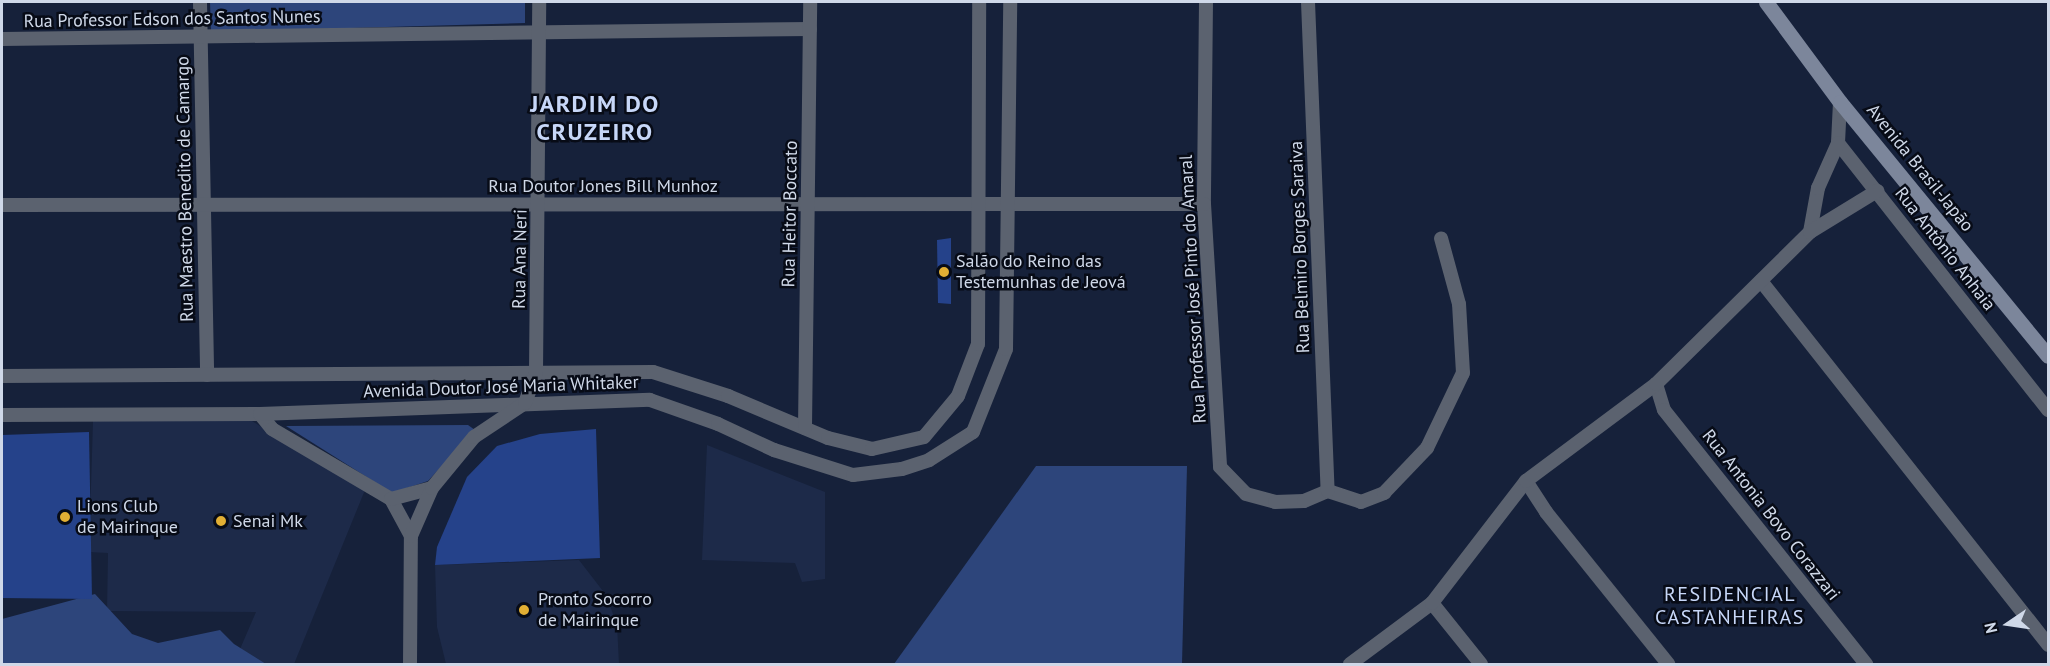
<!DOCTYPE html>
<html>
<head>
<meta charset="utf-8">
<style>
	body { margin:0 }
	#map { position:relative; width:2050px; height:666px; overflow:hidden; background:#16213a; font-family:"PT Sans",sans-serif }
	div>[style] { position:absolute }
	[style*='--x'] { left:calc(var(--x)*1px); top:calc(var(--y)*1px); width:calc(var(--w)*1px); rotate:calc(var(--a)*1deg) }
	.built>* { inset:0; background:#1d2a49 }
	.green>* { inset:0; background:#2d457b }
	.building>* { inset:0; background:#25428a }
	.minor>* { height:14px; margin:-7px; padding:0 7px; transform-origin:7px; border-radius:7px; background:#5b626f }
	.secondary>* { height:15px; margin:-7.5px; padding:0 7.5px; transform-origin:7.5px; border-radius:7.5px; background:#7c869b }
	.dots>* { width:16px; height:16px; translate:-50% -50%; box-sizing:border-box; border:3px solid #070b16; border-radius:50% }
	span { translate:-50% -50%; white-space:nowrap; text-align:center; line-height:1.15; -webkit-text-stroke:5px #070b16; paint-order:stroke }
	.street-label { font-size:18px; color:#cfd8e8 }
	.poi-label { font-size:18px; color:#cfd8e8 }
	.left { translate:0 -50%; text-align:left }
	.neighbourhood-label { font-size:20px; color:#c7d7f8; letter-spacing:1.5px }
	.district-label { font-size:24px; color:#c7d7f8; font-weight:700; letter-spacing:1.5px }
	.frame { position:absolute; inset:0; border:3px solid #cfd8e8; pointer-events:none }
	.north { position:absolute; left:1978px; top:594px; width:60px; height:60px; -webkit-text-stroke:4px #070b16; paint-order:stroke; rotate:257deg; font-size:16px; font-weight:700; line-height:24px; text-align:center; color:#cfd8e8 }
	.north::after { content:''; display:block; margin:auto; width:21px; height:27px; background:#cfd8e8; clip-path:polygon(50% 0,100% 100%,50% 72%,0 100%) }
</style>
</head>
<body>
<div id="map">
	<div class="built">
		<div style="clip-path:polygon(93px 421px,252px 421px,365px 490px,294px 664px,256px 664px,237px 656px,256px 612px,107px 611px,108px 553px,89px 552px)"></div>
		<div style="clip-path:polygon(707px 445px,825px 492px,825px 579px,802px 582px,795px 563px,702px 560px)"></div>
		<div style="clip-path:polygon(579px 560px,606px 595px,617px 625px,619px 664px,446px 664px,437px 627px,435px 565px)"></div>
	</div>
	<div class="green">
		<div style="clip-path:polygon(210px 2px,525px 2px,525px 23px,211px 32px)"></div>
		<div style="clip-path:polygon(468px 425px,475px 430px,428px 481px,392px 493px,286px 426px)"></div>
		<div style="clip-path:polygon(1036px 466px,1187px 466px,1182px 664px,894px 664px)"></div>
		<div style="clip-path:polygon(95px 594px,132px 634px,158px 643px,220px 630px,234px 644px,266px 664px,2px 664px,2px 619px)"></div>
	</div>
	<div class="building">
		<div style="clip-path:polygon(951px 238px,951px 304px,938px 303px,937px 240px)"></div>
		<div style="clip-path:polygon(596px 429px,600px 558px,435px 565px,437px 547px,467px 477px,497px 446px,540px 434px)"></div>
		<div style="clip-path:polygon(89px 432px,92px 599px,2px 598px,2px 435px)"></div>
	</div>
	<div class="minor">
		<div style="--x:200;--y:2;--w:373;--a:88.9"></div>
		<div style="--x:1206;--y:2;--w:202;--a:90.6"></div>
		<div style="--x:1204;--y:204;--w:263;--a:86.5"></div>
		<div style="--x:1220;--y:467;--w:37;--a:46"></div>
		<div style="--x:1246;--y:494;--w:30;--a:15"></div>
		<div style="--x:1275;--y:502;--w:29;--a:-2"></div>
		<div style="--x:1304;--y:501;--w:26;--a:-23"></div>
		<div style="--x:1328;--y:491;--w:35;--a:18"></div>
		<div style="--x:1361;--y:502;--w:25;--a:-21"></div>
		<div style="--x:1384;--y:493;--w:62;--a:-46.3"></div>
		<div style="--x:1427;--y:448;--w:83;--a:-64.4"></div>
		<div style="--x:1463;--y:373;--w:69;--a:-93.3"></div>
		<div style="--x:1459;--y:304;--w:68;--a:-105.3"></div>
		<div style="--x:1308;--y:2;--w:489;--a:87.7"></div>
		<div style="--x:2;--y:39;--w:808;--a:-0.71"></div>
		<div style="--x:1840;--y:102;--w:41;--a:92.8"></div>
		<div style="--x:1838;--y:143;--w:340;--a:51.8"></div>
		<div style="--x:2;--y:205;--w:1202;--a:-0.05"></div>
		<div style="--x:1810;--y:232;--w:45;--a:-79.7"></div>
		<div style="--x:1818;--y:188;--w:49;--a:-66"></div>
		<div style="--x:1761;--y:281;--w:464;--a:51.7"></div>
		<div style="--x:2;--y:376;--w:651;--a:-0.35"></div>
		<div style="--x:653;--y:372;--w:79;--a:17.7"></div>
		<div style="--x:728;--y:396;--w:108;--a:22.8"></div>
		<div style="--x:828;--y:438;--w:45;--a:14"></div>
		<div style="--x:872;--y:449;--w:53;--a:-13"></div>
		<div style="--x:924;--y:437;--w:53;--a:-50.3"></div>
		<div style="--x:958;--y:396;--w:56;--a:-69"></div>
		<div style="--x:978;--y:344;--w:342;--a:-89.8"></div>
		<div style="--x:1656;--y:384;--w:27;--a:73"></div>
		<div style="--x:1664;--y:410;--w:325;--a:51.5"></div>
		<div style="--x:260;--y:414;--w:19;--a:51"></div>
		<div style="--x:272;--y:429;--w:138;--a:30.5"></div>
		<div style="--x:391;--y:499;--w:42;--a:61.6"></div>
		<div style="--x:2;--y:415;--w:258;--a:-0.2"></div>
		<div style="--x:260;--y:414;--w:390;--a:-2.1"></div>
		<div style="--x:650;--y:400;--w:72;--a:19.4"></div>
		<div style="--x:718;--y:424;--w:62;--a:24.9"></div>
		<div style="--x:774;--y:450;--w:83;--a:17.6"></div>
		<div style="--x:853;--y:475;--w:49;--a:-7"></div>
		<div style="--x:902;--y:469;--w:28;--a:-18"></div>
		<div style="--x:929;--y:460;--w:52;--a:-32.5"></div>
		<div style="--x:973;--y:432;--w:89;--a:-68.3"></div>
		<div style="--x:1006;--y:349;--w:347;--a:-89.3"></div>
		<div style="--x:805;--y:428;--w:426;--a:-89.3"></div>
		<div style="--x:1526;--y:481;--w:37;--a:57"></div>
		<div style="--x:1546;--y:512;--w:195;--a:51.2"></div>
		<div style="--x:391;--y:499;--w:42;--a:-15"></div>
		<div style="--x:1432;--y:603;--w:78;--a:51.2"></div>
		<div style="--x:410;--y:664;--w:128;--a:-89.6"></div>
		<div style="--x:411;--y:536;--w:52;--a:-66.4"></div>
		<div style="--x:432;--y:488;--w:66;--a:-50.5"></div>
		<div style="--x:474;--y:437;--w:61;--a:-33.7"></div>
		<div style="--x:525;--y:403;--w:32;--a:-70"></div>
		<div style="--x:536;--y:373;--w:371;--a:-89.5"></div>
		<div style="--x:1350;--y:664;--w:102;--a:-36.6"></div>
		<div style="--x:1432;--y:603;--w:154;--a:-52.4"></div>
		<div style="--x:1526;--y:481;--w:162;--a:-36.7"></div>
		<div style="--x:1656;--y:384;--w:216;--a:-44.6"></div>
		<div style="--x:1810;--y:232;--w:79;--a:-31.5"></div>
	</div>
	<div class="secondary">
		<div style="--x:1766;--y:2;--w:124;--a:53.5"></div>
		<div style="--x:1840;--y:102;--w:328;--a:50.7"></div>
	</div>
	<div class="dots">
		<div style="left:944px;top:272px;background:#e2af34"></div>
		<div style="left:65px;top:517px;background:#e2af34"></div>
		<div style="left:221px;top:521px;background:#e2af34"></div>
		<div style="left:524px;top:610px;background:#e2af34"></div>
	</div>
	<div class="street-label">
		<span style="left:172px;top:19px;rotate:-1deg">Rua Professor Edson dos Santos Nunes</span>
		<span style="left:1920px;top:168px;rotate:51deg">Avenida Brasil-Japão</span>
		<span style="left:603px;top:186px">Rua Doutor Jones Bill Munhoz</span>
		<span style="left:185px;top:189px;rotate:-91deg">Rua Maestro Benedito de Camargo</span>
		<span style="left:790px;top:214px;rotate:-89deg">Rua Heitor Boccato</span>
		<span style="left:1300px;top:247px;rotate:-92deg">Rua Belmiro Borges Saraiva</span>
		<span style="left:1945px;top:249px;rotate:52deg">Rua Antônio Anhaia</span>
		<span style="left:520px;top:259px;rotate:-89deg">Rua Ana Neri</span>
		<span style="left:1193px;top:289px;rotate:-93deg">Rua Professor José Pinto do Amaral</span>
		<span style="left:501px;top:387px;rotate:-2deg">Avenida Doutor José Maria Whitaker</span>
		<span style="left:1771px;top:515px;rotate:52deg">Rua Antonia Bovo Corazzari</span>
	</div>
	<div class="poi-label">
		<span class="left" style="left:956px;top:272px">Salão do Reino das<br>Testemunhas de Jeová</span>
		<span class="left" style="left:77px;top:517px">Lions Club<br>de Mairinque</span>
		<span class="left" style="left:233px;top:521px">Senai Mk</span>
		<span class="left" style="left:538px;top:610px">Pronto Socorro<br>de Mairinque</span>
	</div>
	<div class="neighbourhood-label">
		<span style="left:1730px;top:606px">RESIDENCIAL<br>CASTANHEIRAS</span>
	</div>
	<div class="district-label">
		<span style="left:595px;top:118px">JARDIM DO<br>CRUZEIRO</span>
	</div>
	<div class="frame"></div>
	<div class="north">N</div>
</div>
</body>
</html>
